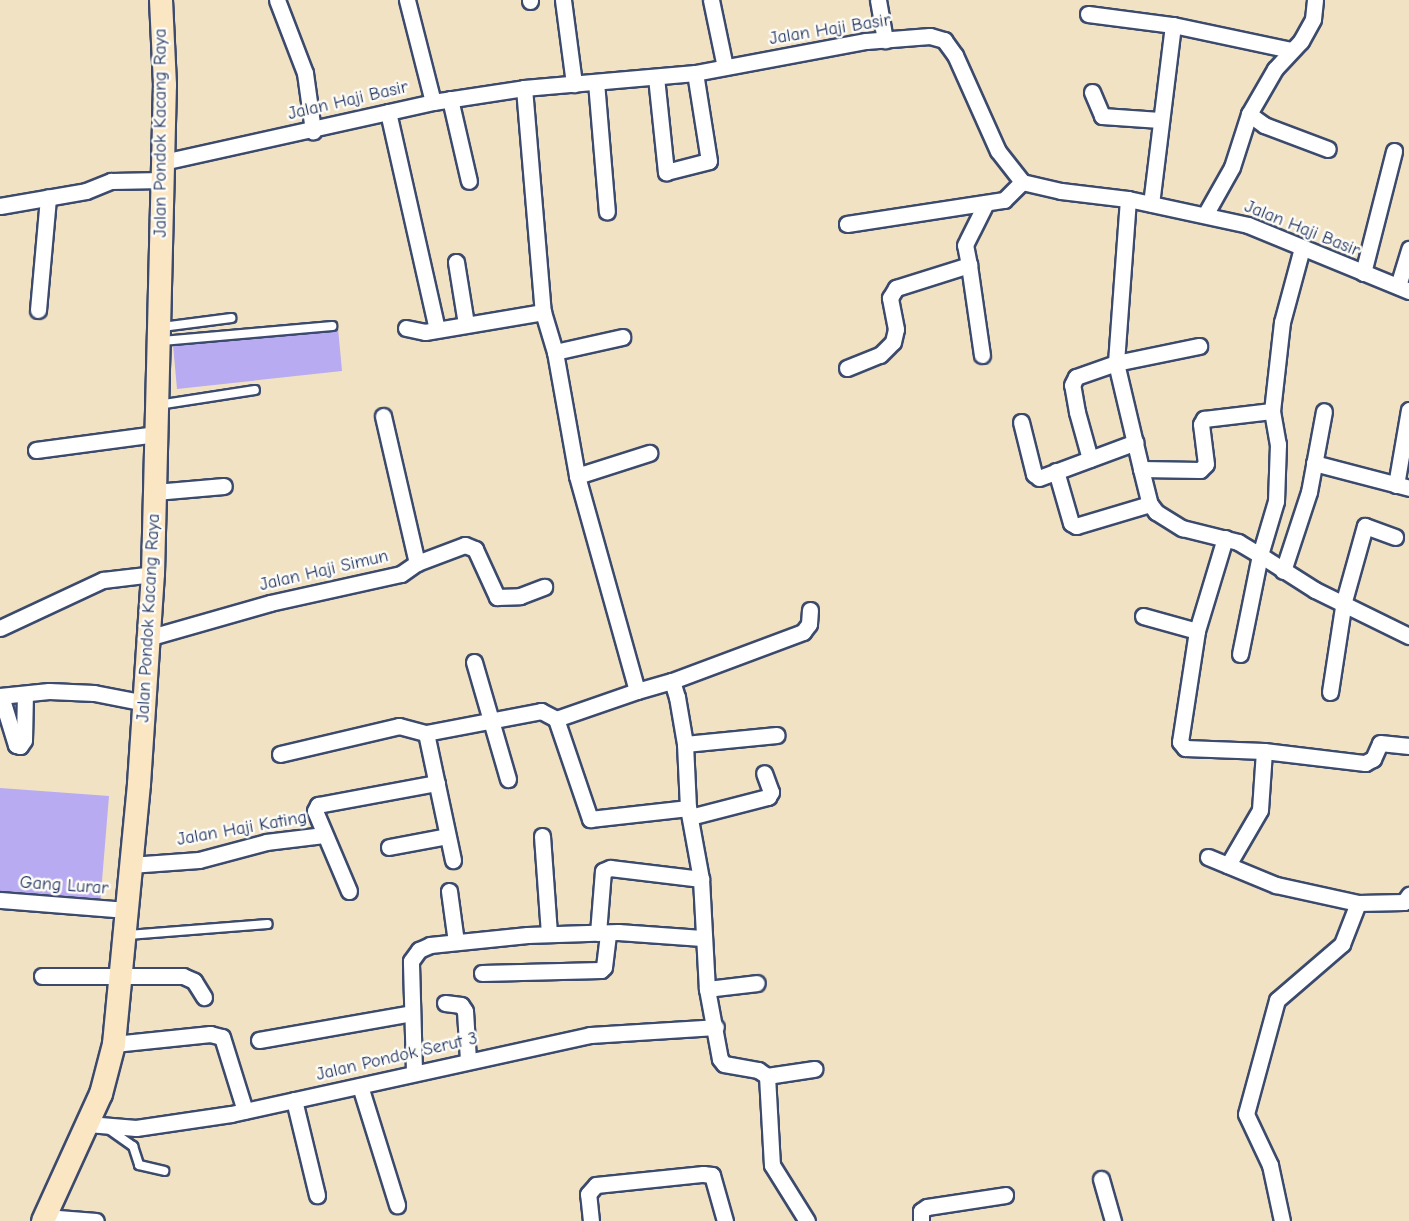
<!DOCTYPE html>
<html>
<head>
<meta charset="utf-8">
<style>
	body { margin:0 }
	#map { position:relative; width:1409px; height:1221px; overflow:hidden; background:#f1e2c4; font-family:"Comic Neue",sans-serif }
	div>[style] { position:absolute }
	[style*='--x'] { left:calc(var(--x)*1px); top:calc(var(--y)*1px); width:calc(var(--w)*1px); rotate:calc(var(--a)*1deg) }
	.building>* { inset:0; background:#b8abf1 }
	.roads { filter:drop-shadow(2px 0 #3b4a6d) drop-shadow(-2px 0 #3b4a6d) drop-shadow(0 2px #3b4a6d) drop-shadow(0 -2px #3b4a6d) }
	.lane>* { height:8px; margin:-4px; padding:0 4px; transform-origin:4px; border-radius:4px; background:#fff }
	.street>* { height:15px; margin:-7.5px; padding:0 7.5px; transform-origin:7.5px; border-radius:7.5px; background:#fff }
	.secondary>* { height:22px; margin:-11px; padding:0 11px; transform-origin:11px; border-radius:11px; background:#fbe6c4 }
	span { translate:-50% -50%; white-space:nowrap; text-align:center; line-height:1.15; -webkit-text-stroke:5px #fdfcf7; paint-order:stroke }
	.street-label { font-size:18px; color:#1b2f5e }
</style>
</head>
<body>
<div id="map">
	<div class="building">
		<div style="clip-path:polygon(338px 328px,342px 371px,177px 389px,173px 345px)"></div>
		<div style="clip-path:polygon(0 788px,109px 796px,100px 905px,0 898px)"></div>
	</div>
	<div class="roads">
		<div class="lane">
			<div style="--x:162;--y:327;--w:70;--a:-7.4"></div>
			<div style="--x:162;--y:341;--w:171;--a:-5"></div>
			<div style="--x:158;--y:405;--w:98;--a:-8.8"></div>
			<div style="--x:128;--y:935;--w:140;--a:-4.5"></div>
			<div style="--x:107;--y:1128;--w:32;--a:35"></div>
			<div style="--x:133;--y:1146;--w:20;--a:72"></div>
			<div style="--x:139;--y:1165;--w:26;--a:13"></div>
		</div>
		<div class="street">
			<div style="--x:277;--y:0;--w:78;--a:69"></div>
			<div style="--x:305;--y:73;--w:59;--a:82.1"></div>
			<div style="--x:407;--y:0;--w:105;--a:75.7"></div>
			<div style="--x:530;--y:0;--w:1;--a:90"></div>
			<div style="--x:563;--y:0;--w:85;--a:82.5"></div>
			<div style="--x:711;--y:0;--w:68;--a:78.2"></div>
			<div style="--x:878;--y:0;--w:41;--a:80.1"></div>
			<div style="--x:1088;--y:14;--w:86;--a:7.4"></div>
			<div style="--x:1173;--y:25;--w:180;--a:97"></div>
			<div style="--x:1173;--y:25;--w:121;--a:12"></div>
			<div style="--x:656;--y:77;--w:96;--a:84"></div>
			<div style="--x:666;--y:172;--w:44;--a:-14.3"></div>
			<div style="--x:709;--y:161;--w:89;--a:-99"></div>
			<div style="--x:596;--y:82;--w:130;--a:85.2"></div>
			<div style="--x:524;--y:88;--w:225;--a:85.2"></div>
			<div style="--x:543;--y:312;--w:42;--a:73.3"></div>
			<div style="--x:555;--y:352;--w:126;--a:79.9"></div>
			<div style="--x:577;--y:476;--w:223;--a:74.4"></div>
			<div style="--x:637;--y:691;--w:36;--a:-16"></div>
			<div style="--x:672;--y:681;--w:17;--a:73"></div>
			<div style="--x:677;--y:697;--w:48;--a:80.3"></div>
			<div style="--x:685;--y:744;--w:64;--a:87.3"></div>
			<div style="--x:688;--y:808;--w:72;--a:79.6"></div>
			<div style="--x:701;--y:879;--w:110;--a:86.9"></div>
			<div style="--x:707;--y:989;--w:71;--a:79.5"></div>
			<div style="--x:720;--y:1059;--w:6;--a:51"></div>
			<div style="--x:724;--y:1064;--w:35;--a:10"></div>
			<div style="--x:758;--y:1070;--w:11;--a:34"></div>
			<div style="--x:767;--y:1076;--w:48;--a:-8.5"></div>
			<div style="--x:1092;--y:92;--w:26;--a:67"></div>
			<div style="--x:1102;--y:116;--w:58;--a:3.9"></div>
			<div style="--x:450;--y:99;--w:84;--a:77"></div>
			<div style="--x:388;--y:112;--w:223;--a:77.3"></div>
			<div style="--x:1249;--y:114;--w:19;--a:36"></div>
			<div style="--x:1264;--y:125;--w:68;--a:20.6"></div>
			<div style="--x:163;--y:162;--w:277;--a:-12.5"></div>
			<div style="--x:433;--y:102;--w:92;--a:-8.7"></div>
			<div style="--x:524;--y:88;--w:172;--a:-5"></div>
			<div style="--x:695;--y:73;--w:174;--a:-10.6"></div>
			<div style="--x:866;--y:41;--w:64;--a:-4.5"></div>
			<div style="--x:930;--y:36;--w:15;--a:16"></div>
			<div style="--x:944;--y:40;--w:19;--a:54"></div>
			<div style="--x:955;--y:55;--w:105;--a:65.9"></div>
			<div style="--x:998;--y:151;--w:39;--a:52"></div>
			<div style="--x:1022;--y:182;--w:40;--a:13"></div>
			<div style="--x:1061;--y:191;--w:67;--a:6.8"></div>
			<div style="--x:1128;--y:199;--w:123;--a:12.2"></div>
			<div style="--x:1248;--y:225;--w:174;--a:22.3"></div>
			<div style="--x:1128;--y:199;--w:164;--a:94.2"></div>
			<div style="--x:1116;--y:363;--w:109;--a:76.7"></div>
			<div style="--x:1141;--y:469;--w:36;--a:76"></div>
			<div style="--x:1150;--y:504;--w:10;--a:53"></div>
			<div style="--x:1156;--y:512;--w:31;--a:32"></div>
			<div style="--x:1182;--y:528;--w:58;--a:14"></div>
			<div style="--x:1238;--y:542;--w:26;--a:31"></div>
			<div style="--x:1260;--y:555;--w:101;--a:101.4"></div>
			<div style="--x:0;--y:206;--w:87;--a:-9.9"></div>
			<div style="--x:86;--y:191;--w:27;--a:-22"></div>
			<div style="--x:111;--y:181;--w:52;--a:-1.1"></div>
			<div style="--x:1205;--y:215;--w:55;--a:-60.6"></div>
			<div style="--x:1232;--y:167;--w:56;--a:-72.2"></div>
			<div style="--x:1249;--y:114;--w:52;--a:-60"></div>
			<div style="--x:1275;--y:69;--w:38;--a:-47"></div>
			<div style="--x:1301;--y:41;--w:25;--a:-61"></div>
			<div style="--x:1313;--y:19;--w:19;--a:-84"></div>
			<div style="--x:847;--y:224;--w:159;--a:-8.7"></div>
			<div style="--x:1004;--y:200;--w:25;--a:-45"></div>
			<div style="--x:1302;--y:248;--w:77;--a:105.1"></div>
			<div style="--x:1282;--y:322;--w:90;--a:96.4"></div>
			<div style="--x:1272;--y:411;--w:34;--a:80"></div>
			<div style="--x:1278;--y:444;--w:57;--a:92"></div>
			<div style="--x:1276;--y:501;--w:56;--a:106.5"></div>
			<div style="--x:1260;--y:555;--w:65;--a:32.5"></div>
			<div style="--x:1315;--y:590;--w:105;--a:26.1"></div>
			<div style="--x:456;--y:262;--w:63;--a:80.8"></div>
			<div style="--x:969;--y:265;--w:91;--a:81.8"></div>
			<div style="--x:1363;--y:273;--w:126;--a:-75.7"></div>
			<div style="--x:1398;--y:286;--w:39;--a:-73"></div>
			<div style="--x:38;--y:310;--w:113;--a:-84.9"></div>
			<div style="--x:406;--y:328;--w:19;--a:12"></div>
			<div style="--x:425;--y:332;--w:120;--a:-9.6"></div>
			<div style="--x:555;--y:352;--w:69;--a:-12.6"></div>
			<div style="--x:847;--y:368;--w:35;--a:-22"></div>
			<div style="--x:880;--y:355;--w:18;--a:-45"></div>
			<div style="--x:893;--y:342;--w:13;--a:-77"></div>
			<div style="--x:896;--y:329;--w:32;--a:-101"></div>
			<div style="--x:890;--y:298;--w:12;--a:-59"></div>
			<div style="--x:896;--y:288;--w:77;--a:-17.5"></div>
			<div style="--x:969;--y:265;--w:20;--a:-101"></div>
			<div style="--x:965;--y:245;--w:47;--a:-63.4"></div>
			<div style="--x:383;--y:416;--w:151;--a:77"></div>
			<div style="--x:1021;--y:422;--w:54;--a:76"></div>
			<div style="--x:1034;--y:474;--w:6;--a:39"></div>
			<div style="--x:1039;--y:478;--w:103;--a:-20.4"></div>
			<div style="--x:36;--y:450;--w:121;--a:-7.6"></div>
			<div style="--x:1090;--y:459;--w:49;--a:-105.5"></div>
			<div style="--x:1077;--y:412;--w:27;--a:-100"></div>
			<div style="--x:1072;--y:385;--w:9;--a:-63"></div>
			<div style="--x:1076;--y:377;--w:42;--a:-19.3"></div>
			<div style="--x:1116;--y:363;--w:85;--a:-11.6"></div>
			<div style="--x:1314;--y:463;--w:98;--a:14.7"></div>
			<div style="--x:1141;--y:469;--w:59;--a:1"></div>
			<div style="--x:1200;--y:470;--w:8;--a:-45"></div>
			<div style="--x:1206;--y:464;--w:40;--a:-97.1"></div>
			<div style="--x:1201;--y:424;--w:6;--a:-59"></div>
			<div style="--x:1204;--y:419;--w:68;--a:-6.7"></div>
			<div style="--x:1056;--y:471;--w:54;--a:73.9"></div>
			<div style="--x:1071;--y:523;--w:6;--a:31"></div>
			<div style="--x:1076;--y:526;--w:77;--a:-16.6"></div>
			<div style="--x:577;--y:476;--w:76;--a:-17.7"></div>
			<div style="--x:1396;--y:485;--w:76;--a:-80.2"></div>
			<div style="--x:155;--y:492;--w:69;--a:-5"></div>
			<div style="--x:1225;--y:538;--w:97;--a:106.8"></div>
			<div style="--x:1197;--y:631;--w:112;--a:98.7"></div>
			<div style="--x:1180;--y:742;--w:8;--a:50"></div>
			<div style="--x:1185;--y:748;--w:79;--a:2.2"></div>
			<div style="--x:1264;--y:751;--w:59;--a:93.9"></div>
			<div style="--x:1260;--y:810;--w:64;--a:120.2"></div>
			<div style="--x:1283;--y:571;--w:83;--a:-71.8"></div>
			<div style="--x:1309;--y:492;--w:82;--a:-79.5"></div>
			<div style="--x:1143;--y:616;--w:56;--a:15.5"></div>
			<div style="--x:0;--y:628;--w:114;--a:-25"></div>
			<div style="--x:103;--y:580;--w:50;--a:-6.8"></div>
			<div style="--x:151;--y:637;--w:124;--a:-15.9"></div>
			<div style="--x:270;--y:603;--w:134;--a:-12.5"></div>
			<div style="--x:401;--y:574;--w:19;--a:-35"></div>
			<div style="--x:417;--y:563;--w:51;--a:-20.6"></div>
			<div style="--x:465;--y:545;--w:11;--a:22"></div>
			<div style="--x:475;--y:549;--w:53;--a:65.4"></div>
			<div style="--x:497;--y:597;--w:23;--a:-2"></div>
			<div style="--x:520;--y:596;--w:26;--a:-21"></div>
			<div style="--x:474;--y:662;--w:122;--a:73.8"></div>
			<div style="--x:672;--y:681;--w:140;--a:-20.5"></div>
			<div style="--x:803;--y:632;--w:10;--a:-53"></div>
			<div style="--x:809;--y:624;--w:14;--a:-86"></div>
			<div style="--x:1330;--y:692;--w:92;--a:-81.3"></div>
			<div style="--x:1344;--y:601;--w:78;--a:-74.4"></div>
			<div style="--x:1365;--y:526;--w:32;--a:20"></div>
			<div style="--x:0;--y:696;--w:49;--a:-5.8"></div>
			<div style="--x:49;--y:691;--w:45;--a:2.5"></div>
			<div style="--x:94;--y:693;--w:53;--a:10.9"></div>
			<div style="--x:1;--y:696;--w:51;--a:73"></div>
			<div style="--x:16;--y:745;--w:4;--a:14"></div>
			<div style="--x:20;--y:746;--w:7;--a:-56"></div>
			<div style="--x:24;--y:740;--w:46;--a:-88.8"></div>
			<div style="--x:556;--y:719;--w:106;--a:71.2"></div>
			<div style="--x:590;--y:819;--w:99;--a:-6.4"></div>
			<div style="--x:426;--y:733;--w:130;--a:78"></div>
			<div style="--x:685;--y:744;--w:92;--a:-5.6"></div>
			<div style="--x:1264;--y:751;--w:102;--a:6.8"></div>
			<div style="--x:1365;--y:763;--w:9;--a:-27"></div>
			<div style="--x:1373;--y:759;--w:17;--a:-66"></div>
			<div style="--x:1380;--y:743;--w:29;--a:6"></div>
			<div style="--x:280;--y:754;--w:122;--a:-13.2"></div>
			<div style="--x:399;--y:726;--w:28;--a:15"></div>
			<div style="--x:426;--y:733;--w:117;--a:-10.8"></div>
			<div style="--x:541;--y:711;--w:17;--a:28"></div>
			<div style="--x:556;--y:719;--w:86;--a:-19.1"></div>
			<div style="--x:690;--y:817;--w:81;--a:-14.4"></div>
			<div style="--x:768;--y:797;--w:6;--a:-59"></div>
			<div style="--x:771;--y:792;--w:20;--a:-110"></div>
			<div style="--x:542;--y:836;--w:98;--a:85.9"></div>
			<div style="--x:389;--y:847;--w:59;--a:-10.7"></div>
			<div style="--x:1208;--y:857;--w:74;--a:22.4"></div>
			<div style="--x:1276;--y:885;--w:84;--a:12.4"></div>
			<div style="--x:130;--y:865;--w:69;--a:-4.1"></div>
			<div style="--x:199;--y:860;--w:69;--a:-15"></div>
			<div style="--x:266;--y:842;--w:58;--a:-6.9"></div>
			<div style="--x:349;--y:891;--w:87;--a:-113"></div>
			<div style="--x:315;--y:811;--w:7;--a:-63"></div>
			<div style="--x:318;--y:805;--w:121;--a:-10.5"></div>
			<div style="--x:449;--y:891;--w:51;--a:82.2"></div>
			<div style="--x:0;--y:900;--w:126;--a:4.5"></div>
			<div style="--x:598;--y:933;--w:62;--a:-85.4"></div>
			<div style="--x:603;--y:871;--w:8;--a:-23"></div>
			<div style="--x:610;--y:868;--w:92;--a:6.9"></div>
			<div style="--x:482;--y:973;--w:119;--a:-1.4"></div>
			<div style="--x:601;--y:970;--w:4;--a:-45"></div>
			<div style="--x:604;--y:967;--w:34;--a:-83"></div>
			<div style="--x:42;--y:976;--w:141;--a:0"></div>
			<div style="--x:183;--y:976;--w:12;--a:24"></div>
			<div style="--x:194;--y:981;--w:19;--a:58"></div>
			<div style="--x:707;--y:989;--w:50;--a:-6.8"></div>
			<div style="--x:445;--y:1003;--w:16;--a:7"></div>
			<div style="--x:461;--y:1005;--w:7;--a:56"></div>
			<div style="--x:465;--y:1011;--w:49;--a:86.5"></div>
			<div style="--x:259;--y:1040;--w:155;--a:-10"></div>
			<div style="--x:114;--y:1044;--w:97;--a:-5.9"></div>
			<div style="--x:210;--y:1034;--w:12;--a:14"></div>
			<div style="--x:222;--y:1037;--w:77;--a:72.7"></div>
			<div style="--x:414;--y:1071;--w:110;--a:-91.6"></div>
			<div style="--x:411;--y:961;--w:14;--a:-54"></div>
			<div style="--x:419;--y:950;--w:12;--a:-24"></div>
			<div style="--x:430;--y:945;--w:98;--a:-5.9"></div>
			<div style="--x:527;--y:935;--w:91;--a:-1.9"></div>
			<div style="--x:618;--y:932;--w:84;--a:4.1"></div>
			<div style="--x:767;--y:1076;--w:89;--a:86.8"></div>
			<div style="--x:772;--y:1165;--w:66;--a:58"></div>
			<div style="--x:360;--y:1086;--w:125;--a:72.7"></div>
			<div style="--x:294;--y:1100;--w:98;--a:76.4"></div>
			<div style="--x:88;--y:1124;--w:48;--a:4.8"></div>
			<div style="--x:136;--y:1128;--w:96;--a:-8.4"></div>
			<div style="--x:231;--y:1114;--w:368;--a:-12.4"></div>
			<div style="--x:590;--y:1035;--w:126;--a:-3.6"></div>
			<div style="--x:1101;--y:1179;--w:44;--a:74.1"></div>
			<div style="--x:45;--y:1217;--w:51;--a:4.5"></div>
			<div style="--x:591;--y:1221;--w:27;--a:-96"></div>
			<div style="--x:588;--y:1194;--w:12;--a:-48"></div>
			<div style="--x:596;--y:1185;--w:108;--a:-5.9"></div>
			<div style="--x:703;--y:1174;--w:9;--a:6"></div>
			<div style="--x:712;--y:1175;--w:48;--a:74.2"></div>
			<div style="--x:921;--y:1221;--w:10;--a:-90"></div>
			<div style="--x:921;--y:1211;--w:7;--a:-34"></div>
			<div style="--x:927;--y:1207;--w:79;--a:-8.7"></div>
			<div style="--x:1282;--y:1221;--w:57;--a:-102.1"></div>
			<div style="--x:1270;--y:1165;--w:56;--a:-115.2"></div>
			<div style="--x:1246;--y:1114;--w:118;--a:-74.8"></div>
			<div style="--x:1277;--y:1000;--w:86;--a:-40.7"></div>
			<div style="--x:1342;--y:944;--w:44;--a:-68.7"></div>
			<div style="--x:1358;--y:903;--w:46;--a:-1.2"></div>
			<div style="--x:1404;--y:902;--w:9;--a:-54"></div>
		</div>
		<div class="secondary">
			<div style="--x:43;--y:1221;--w:140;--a:-65.5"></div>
			<div style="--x:101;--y:1094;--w:52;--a:-75.4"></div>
			<div style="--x:114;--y:1044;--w:261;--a:-84.5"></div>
			<div style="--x:139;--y:784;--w:210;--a:-86.2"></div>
			<div style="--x:153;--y:574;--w:489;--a:-88.6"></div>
			<div style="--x:165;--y:85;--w:85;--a:-92.7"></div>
		</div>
	</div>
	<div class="street-label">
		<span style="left:830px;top:30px;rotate:-9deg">Jalan Haji Basir</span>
		<span style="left:348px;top:101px;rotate:-13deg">Jalan Haji Basir</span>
		<span style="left:161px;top:133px;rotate:-90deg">Jalan Pondok Kacang Raya</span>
		<span style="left:1302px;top:229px;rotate:22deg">Jalan Haji Basir</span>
		<span style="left:324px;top:571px;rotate:-13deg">Jalan Haji Simun</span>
		<span style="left:149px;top:618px;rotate:-87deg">Jalan Pondok Kacang Raya</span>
		<span style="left:242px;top:829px;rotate:-10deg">Jalan Haji Kating</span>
		<span style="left:64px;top:886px;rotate:4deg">Gang Lurar</span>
		<span style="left:397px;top:1057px;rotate:-13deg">Jalan Pondok Serut 3</span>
	</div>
</div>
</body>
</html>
